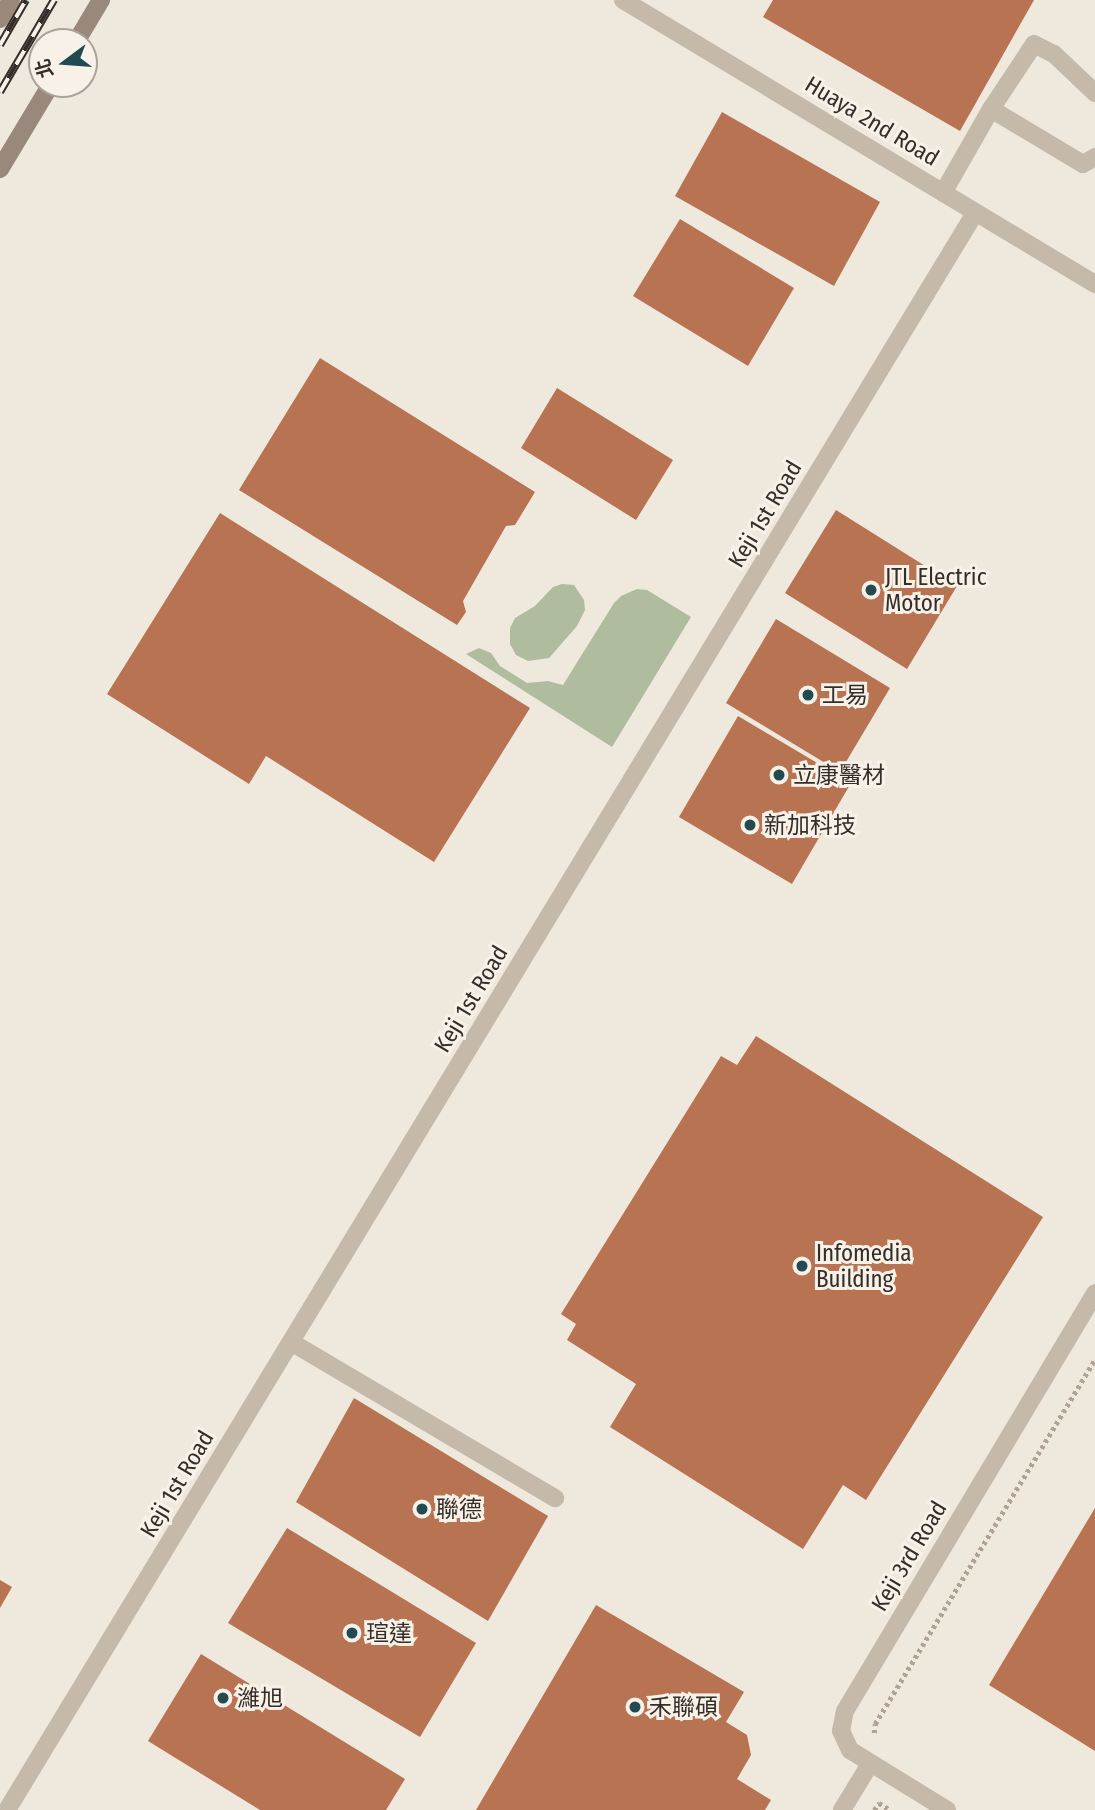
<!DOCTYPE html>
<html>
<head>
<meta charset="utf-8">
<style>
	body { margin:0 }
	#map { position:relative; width:1095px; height:1810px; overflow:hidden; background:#efe8dd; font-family:"Fira Sans Condensed","Noto Sans TC",sans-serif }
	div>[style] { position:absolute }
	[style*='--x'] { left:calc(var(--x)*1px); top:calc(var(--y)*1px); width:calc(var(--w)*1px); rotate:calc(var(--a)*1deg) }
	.green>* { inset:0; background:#b0bc9e }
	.building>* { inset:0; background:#b77352 }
	.path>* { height:4.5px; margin-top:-2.25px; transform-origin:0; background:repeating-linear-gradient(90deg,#b1a394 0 3.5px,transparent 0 7px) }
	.lane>* { height:18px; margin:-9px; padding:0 9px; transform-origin:9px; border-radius:9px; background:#c5b9aa }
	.street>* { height:18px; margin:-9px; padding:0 9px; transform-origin:9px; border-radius:9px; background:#c5b9aa }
	.secondary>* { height:18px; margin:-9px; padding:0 9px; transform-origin:9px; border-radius:9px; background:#99887c }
	.rail>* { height:8px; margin-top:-4px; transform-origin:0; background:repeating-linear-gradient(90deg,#f7f1e8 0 16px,#342d29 0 32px); box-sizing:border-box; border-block:2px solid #342d29 }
	.dots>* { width:19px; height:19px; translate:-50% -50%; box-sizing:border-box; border:4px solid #f7f1e8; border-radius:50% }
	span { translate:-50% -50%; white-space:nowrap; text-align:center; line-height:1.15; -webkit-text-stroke:6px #f7f1e8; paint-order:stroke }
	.street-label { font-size:23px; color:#342d29 }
	.poi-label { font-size:23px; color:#342d29 }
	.left { translate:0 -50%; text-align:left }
	.north { position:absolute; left:28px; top:28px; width:70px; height:70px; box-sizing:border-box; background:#f7f1e8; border:2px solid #a9a39c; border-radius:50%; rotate:254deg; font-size:19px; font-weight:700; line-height:28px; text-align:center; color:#342d29 }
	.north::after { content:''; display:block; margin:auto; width:24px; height:32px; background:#234a50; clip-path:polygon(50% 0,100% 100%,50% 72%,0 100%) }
</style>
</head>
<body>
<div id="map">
	<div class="green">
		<div style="clip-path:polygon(562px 584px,574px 585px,584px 600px,585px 610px,577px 626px,549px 658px,528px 661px,516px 655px,510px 644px,510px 628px,515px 618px,535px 606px,553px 587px)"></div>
		<div style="clip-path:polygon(637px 589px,647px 590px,691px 617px,612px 747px,466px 654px,479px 648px,491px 653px,500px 666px,527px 683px,548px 681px,563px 685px,614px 603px,621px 596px)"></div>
	</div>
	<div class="building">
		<div style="clip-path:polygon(773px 0,1034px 0,960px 131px,763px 17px)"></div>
		<div style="clip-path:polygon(722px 112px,880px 202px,834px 286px,675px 196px)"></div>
		<div style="clip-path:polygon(680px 219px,794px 288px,748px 366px,633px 296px)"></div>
		<div style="clip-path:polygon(320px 358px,535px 492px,515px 525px,506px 526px,463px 601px,466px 612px,457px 625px,239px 490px)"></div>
		<div style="clip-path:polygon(557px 388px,673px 460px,636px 520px,521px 448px)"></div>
		<div style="clip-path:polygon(836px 510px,957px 586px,907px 669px,785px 593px)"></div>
		<div style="clip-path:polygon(220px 513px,530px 708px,434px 862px,266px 756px,249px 784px,107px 694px)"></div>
		<div style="clip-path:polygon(776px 619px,890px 688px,840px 772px,726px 703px)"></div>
		<div style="clip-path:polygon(738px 716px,851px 783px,792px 884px,679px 817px)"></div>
		<div style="clip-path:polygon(756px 1036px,1043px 1217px,866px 1500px,843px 1485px,803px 1549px,610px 1427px,636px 1384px,567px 1340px,576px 1324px,561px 1314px,721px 1056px,737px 1065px)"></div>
		<div style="clip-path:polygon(354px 1398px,548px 1516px,488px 1621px,296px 1502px)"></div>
		<div style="clip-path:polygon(1095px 1508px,1095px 1751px,989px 1685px)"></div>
		<div style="clip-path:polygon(287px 1528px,476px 1643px,420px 1737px,228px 1623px)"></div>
		<div style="clip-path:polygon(0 1580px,12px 1587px,0 1608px)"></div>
		<div style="clip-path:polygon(596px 1605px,744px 1692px,726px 1722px,747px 1735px,751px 1755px,737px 1779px,771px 1800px,765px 1810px,476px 1810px)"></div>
		<div style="clip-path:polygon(201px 1654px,405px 1779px,386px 1810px,260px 1810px,148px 1741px)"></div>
	</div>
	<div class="path">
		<div style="--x:874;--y:1733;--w:9;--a:-84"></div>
		<div style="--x:875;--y:1724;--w:426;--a:-58.9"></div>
		<div style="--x:874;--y:1810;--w:9;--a:-54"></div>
		<div style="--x:879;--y:1803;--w:13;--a:32"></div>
	</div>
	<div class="lane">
		<div style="--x:991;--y:109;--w:107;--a:30.9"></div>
		<div style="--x:1083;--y:164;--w:14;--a:-30"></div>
		<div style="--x:943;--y:193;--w:97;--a:-60.3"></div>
		<div style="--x:991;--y:109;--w:78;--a:-56.5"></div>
		<div style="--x:1034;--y:44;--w:22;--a:27"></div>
		<div style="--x:1054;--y:54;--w:57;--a:43.6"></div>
		<div style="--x:291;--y:1342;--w:307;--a:30.6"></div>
		<div style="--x:842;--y:1810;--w:54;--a:-58.7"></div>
	</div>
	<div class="street">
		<div style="--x:623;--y:0;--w:551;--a:31.04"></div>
		<div style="--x:7;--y:1810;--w:1867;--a:-58.78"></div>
		<div style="--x:947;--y:1810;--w:114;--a:-148.3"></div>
		<div style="--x:850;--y:1750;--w:21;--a:-115"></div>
		<div style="--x:841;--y:1731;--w:20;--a:-79"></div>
		<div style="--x:845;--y:1711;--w:487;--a:-59.1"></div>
	</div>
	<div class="secondary">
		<div style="--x:0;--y:19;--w:22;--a:-60"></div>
		<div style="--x:76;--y:42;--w:49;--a:-59.2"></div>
		<div style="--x:0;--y:169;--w:99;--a:-59"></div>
	</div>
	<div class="rail">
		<div style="--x:0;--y:45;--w:52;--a:-60"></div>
		<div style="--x:0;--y:92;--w:107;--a:-59.6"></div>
	</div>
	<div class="dots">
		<div style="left:871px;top:590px;background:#234a50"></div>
		<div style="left:808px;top:695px;background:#234a50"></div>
		<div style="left:779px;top:775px;background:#234a50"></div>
		<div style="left:750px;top:825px;background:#234a50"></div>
		<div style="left:802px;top:1266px;background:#234a50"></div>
		<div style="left:422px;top:1509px;background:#234a50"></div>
		<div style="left:352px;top:1633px;background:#234a50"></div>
		<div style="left:223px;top:1698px;background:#234a50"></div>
		<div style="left:635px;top:1707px;background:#234a50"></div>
	</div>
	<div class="street-label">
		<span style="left:872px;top:121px;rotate:31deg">Huaya 2nd Road</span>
		<span style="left:765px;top:514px;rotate:-59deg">Keji 1st Road</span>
		<span style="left:471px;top:999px;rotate:-59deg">Keji 1st Road</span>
		<span style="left:177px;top:1484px;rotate:-59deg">Keji 1st Road</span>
		<span style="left:909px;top:1556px;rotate:-59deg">Keji 3rd Road</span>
	</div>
	<div class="poi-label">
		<span class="left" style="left:885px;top:590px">JTL Electric<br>Motor</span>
		<span class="left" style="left:822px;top:695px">工易</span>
		<span class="left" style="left:793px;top:775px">立康醫材</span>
		<span class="left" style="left:764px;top:825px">新加科技</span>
		<span class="left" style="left:816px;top:1266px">Infomedia<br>Building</span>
		<span class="left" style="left:436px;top:1509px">聯德</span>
		<span class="left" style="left:366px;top:1633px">瑄達</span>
		<span class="left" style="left:237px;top:1698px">濰旭</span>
		<span class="left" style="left:649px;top:1707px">禾聯碩</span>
	</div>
	<div class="north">北</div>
</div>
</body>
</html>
